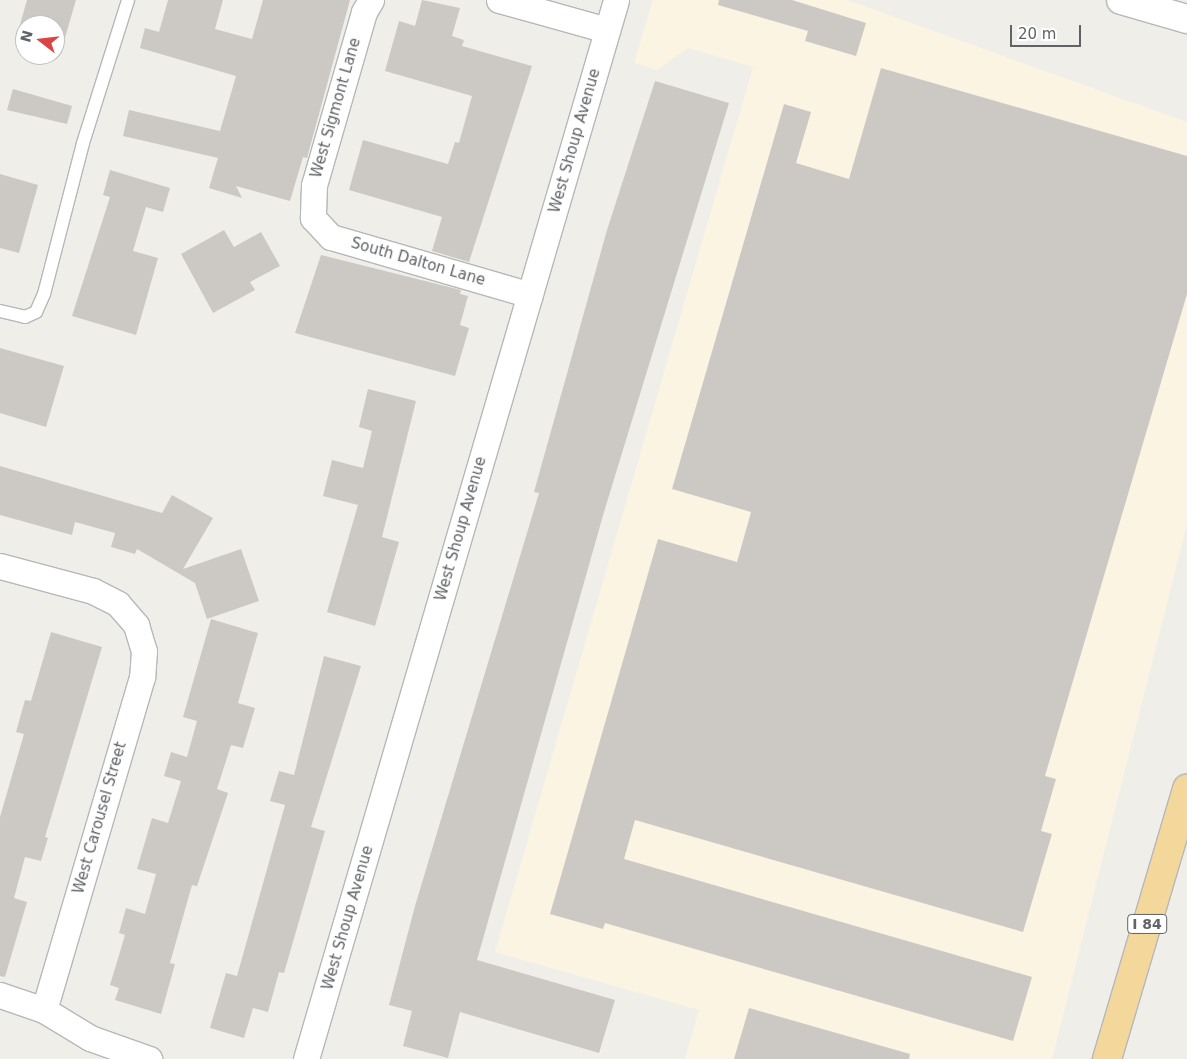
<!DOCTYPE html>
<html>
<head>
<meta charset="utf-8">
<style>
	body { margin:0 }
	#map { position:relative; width:1187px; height:1059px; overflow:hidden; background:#f0eee8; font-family:"DejaVu Sans",sans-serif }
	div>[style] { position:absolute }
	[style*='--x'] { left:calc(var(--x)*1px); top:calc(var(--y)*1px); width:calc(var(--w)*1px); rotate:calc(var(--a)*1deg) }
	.commercial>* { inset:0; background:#fcf4e2 }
	.building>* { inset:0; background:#ccc9c5 }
	.roads { filter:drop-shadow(1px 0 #b5b8bb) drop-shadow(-1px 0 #b5b8bb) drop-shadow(0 1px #b5b8bb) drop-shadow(0 -1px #b5b8bb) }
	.service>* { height:12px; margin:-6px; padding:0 6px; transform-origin:6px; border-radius:6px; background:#fff }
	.minor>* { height:25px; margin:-12.5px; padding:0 12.5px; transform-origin:12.5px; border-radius:12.5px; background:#fff }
	.secondary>* { height:28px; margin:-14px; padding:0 14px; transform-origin:14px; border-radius:14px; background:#fff }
	.motorway>* { height:28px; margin:-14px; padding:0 14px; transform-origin:14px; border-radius:14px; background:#f4d79b }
	span { translate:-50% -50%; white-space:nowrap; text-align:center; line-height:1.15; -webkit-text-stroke:5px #fff; paint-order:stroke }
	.shield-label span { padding:1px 4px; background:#fff; border:1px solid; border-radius:4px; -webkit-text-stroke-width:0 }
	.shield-label { font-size:14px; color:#5f6367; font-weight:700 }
	.street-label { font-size:15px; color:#5f6367 }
	.north { position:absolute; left:15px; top:15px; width:50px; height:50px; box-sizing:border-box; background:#fff; border:1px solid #bfc1c2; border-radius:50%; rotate:286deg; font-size:14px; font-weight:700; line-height:20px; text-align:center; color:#5f6367 }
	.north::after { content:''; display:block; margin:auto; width:18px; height:22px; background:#db4443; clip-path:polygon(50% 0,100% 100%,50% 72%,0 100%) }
	.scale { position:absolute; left:1010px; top:25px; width:71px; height:22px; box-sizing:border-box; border:2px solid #5f6367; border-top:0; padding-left:6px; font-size:15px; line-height:18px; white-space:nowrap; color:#5f6367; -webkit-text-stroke:4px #fff; paint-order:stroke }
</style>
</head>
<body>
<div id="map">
	<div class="commercial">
		<div style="clip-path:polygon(653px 0,847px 0,1187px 122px,1187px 524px,1052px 1059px,685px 1059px,699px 1010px,495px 952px,753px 67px,688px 48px,657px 70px,634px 63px)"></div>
	</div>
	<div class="building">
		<div style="clip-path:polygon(27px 0,76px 0,60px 55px,55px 53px,55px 25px,25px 25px,25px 45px,15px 42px)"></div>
		<div style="clip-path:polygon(168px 0,223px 0,215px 29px,252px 39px,263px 0,350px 0,307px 158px,303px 157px,290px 201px,236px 186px,242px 198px,209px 188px,218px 158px,123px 136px,129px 110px,220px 131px,236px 76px,140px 48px,145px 28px,159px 32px)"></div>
		<div style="clip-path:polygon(422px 0,460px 8px,452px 36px,464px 40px,462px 46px,532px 66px,469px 262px,432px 251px,442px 217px,349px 190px,363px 140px,448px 164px,455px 142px,459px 143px,472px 96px,385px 71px,399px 21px,415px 26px)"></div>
		<div style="clip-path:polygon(719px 0,792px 0,866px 23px,856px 56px,805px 41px,808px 31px,718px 5px)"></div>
		<div style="clip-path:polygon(881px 68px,1187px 156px,1187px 294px,1045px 776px,1056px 779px,1041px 831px,1052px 834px,1023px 932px,635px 820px,624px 859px,1032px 977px,1013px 1041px,605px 923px,603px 929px,550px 914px,658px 539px,737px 562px,751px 512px,672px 489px,784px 104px,811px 112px,796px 163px,849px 179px)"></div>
		<div style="clip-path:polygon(655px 81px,729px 103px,604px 512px,477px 960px,615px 1000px,599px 1053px,460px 1012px,448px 1058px,403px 1046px,412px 1011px,389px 1005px,415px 906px,539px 493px,534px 492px,607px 230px)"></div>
		<div style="clip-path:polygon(13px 89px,72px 106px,67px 124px,7px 110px)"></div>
		<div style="clip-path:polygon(110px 170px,170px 188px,163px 212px,146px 207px,133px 251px,158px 258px,136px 335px,72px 316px,110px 197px,103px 195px)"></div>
		<div style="clip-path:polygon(0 174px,38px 185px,19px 253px,0 248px)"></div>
		<div style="clip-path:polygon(224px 230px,234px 247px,261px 232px,280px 266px,250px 282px,255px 290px,213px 313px,181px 254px)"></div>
		<div style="clip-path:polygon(321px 255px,461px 290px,460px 294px,468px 296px,460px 325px,469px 328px,455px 376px,295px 333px)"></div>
		<div style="clip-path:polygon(0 348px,64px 366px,46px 427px,0 413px)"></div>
		<div style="clip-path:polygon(368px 389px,416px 401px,382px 537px,399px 542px,375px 626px,327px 612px,358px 505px,323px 496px,332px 460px,363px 468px,372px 431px,359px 427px)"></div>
		<div style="clip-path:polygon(0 466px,162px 513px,172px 495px,213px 518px,183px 569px,241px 549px,259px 601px,207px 619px,195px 583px,137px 549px,135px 554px,111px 547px,115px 533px,75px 522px,72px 535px,0 515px)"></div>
		<div style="clip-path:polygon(211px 619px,258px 633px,238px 703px,255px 708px,243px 748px,231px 745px,217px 789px,228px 793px,197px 886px,192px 885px,170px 963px,175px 964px,161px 1014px,115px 1000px,119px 988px,110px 985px,125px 935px,119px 933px,126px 908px,145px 914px,156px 874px,137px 869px,152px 818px,168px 823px,181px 781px,164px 776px,171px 752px,187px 757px,197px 721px,183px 717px)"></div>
		<div style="clip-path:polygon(51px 632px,102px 647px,45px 837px,48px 838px,41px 861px,25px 857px,14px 898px,27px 902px,5px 977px,0 976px,0 817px,24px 734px,16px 732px,25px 700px,31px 701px)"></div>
		<div style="clip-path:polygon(324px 656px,361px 666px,311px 827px,325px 831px,284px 973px,279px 972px,268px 1012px,253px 1008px,244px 1038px,210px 1028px,226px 973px,237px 976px,285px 805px,270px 801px,279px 771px,294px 775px)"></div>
		<div style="clip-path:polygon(749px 1008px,910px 1054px,909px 1059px,734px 1059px)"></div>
	</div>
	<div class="roads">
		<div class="service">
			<div style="--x:0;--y:311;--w:26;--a:13"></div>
			<div style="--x:25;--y:317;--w:12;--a:-24"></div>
			<div style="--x:36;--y:312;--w:20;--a:-66"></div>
			<div style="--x:44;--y:294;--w:156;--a:-75.5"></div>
			<div style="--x:83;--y:143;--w:150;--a:-72.5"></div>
		</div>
		<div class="minor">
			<div style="--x:371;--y:0;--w:14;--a:120"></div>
			<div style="--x:364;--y:12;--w:180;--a:106.1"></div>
			<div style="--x:314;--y:185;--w:33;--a:92"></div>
			<div style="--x:313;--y:218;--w:26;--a:47"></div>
			<div style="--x:331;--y:237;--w:207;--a:16.2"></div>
			<div style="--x:499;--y:0;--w:112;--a:15.5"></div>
			<div style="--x:0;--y:566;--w:96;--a:15"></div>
			<div style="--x:93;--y:591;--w:28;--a:27"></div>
			<div style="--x:118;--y:604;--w:28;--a:49"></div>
			<div style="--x:136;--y:625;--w:27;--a:73"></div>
			<div style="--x:144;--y:651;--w:26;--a:94"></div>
			<div style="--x:142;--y:677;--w:347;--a:106.4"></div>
			<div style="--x:0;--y:995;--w:46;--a:18.8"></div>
			<div style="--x:44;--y:1010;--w:54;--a:31.3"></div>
			<div style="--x:90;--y:1038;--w:63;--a:19.6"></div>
			<div style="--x:306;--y:1059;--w:1103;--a:-73.68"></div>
		</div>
		<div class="secondary">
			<div style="--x:1121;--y:0;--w:69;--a:16.1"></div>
		</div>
		<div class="motorway">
			<div style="--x:1107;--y:1059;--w:282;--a:-73.5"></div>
		</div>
	</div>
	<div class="shield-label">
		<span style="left:1147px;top:924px">I 84</span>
	</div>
	<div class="street-label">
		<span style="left:336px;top:108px;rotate:-74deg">West Sigmont Lane</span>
		<span style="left:575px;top:141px;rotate:-74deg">West Shoup Avenue</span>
		<span style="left:418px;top:262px;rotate:16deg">South Dalton Lane</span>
		<span style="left:461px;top:529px;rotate:-74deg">West Shoup Avenue</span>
		<span style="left:100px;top:818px;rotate:-74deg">West Carousel Street</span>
		<span style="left:348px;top:918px;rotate:-74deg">West Shoup Avenue</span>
	</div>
	<div class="north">N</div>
	<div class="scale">20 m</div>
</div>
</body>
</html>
